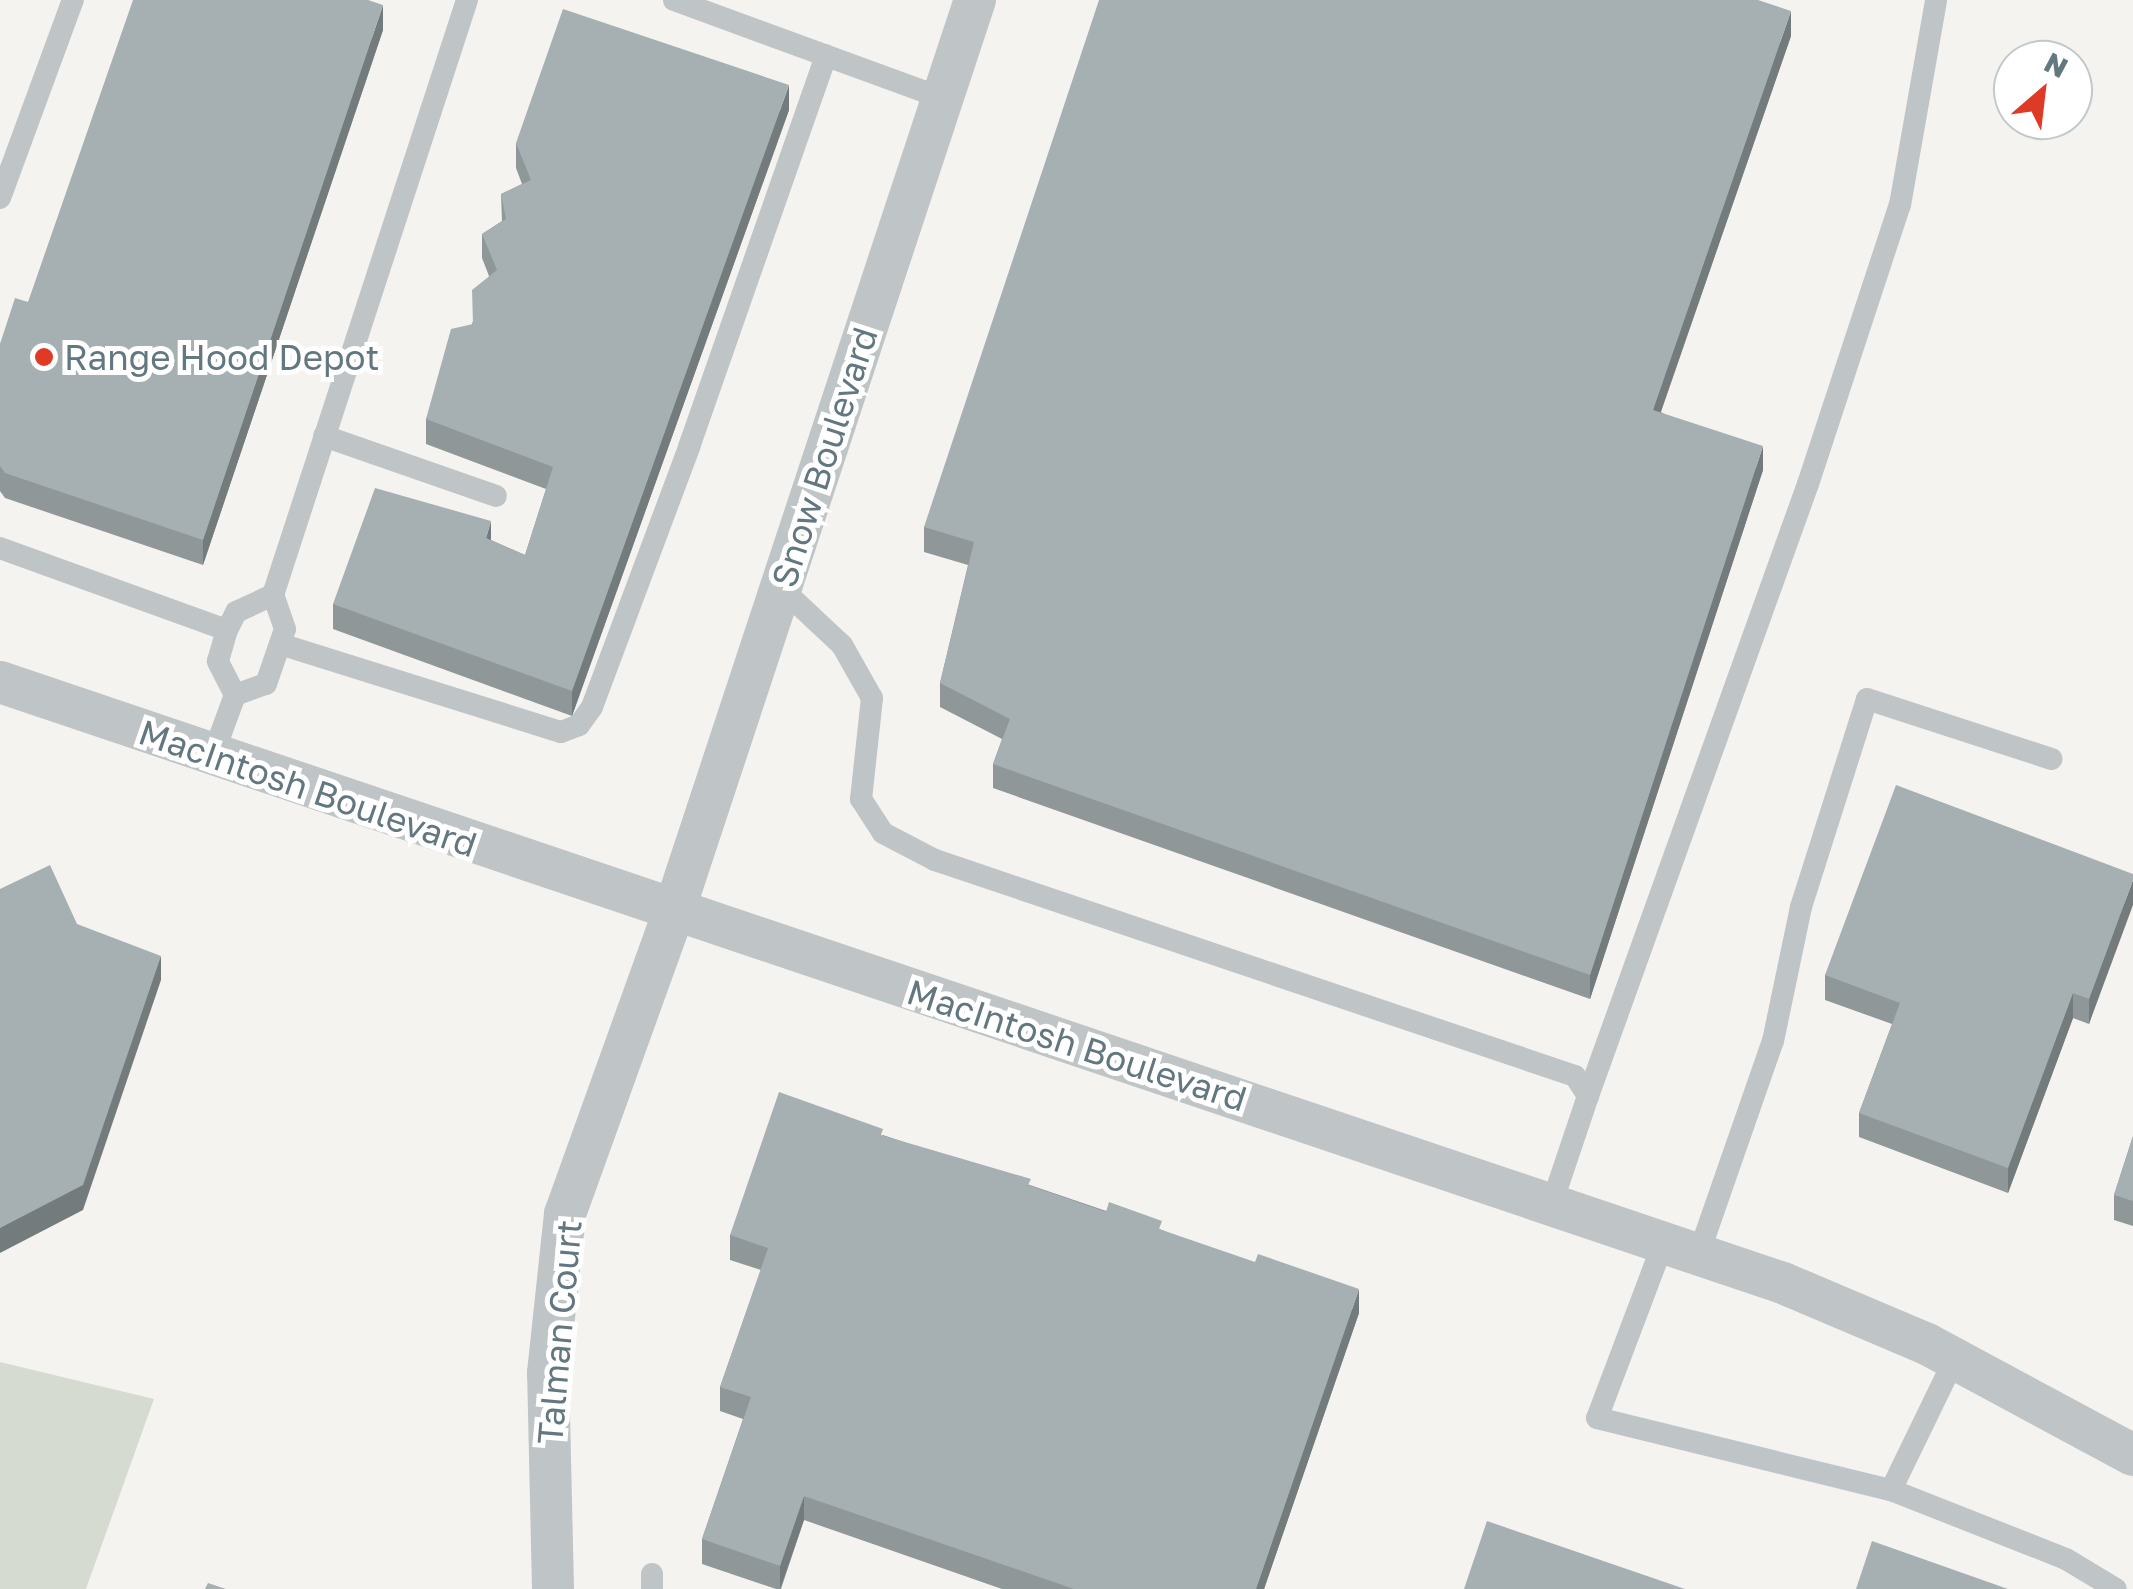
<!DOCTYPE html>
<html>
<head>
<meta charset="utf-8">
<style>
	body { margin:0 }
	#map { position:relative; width:2133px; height:1589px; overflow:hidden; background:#f4f3f0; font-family:"Golos Text",sans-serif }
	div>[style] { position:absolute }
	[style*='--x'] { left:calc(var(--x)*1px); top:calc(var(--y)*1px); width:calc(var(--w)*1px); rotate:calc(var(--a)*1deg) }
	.green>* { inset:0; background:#d6dbd1 }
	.lane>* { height:22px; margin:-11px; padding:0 11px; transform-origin:11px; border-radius:11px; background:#bfc4c6 }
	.street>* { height:42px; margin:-21px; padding:0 21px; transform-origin:21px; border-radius:21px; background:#bfc4c6 }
	.wall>* { inset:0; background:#8f9799 }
	.shaded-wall>* { inset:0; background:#747b7d }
	.building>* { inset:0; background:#a6b0b2 }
	.dots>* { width:28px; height:28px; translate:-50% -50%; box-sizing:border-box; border:5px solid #fff; border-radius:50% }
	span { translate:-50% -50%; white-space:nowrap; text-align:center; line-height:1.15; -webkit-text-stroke:10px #fff; paint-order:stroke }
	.poi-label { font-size:35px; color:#637780 }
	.left { translate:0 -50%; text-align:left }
	.street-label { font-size:35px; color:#637780 }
	.north { position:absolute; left:1993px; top:40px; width:100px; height:100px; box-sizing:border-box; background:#fff; border:2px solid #c1c9cc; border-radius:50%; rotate:28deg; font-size:28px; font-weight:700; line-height:40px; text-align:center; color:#637780 }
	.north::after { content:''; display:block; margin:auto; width:35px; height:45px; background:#df3a25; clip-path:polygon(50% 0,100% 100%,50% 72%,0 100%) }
</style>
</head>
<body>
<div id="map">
	<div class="green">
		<div style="clip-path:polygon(0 1362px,154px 1399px,86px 1589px,0 1589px)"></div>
	</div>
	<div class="lane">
		<div style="--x:674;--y:0;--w:285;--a:20.1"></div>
		<div style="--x:0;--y:198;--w:211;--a:-69.8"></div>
		<div style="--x:324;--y:436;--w:182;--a:19.2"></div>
		<div style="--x:0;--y:548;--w:241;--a:19.9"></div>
		<div style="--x:781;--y:588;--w:83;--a:43.1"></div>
		<div style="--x:842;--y:645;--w:61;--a:60.5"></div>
		<div style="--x:872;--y:698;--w:102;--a:96.2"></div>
		<div style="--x:861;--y:799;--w:40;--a:57.1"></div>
		<div style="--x:883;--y:833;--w:59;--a:27.4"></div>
		<div style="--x:935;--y:860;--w:675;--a:18.65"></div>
		<div style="--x:1575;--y:1076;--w:24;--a:57"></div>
		<div style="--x:1588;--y:1096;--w:113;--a:108.6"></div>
		<div style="--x:280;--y:644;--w:294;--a:17.4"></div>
		<div style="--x:561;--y:732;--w:19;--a:-21"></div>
		<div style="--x:579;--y:725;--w:22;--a:-54"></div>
		<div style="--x:592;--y:707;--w:278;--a:-69.5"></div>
		<div style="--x:689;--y:447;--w:415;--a:-70.7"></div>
		<div style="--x:235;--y:695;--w:33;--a:-20"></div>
		<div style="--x:266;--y:684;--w:58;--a:-70.9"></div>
		<div style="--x:285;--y:629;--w:36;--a:-109"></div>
		<div style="--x:273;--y:595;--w:626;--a:-71.94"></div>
		<div style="--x:213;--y:755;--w:64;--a:-69.9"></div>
		<div style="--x:235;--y:695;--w:38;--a:-117"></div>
		<div style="--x:218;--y:661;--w:32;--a:-74"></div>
		<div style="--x:227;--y:630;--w:20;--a:-63"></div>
		<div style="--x:236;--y:612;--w:41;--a:-24.7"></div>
		<div style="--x:1588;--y:1096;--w:650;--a:-70.23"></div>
		<div style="--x:1808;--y:484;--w:294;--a:-71.8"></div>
		<div style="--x:1900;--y:205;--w:208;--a:-80"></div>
		<div style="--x:1664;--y:1241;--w:189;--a:110.7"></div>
		<div style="--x:1597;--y:1418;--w:303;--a:13.8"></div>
		<div style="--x:1891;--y:1490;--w:147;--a:-64.1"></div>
		<div style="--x:1699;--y:1253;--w:225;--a:-70.8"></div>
		<div style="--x:1773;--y:1041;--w:137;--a:-78.2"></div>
		<div style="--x:1801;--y:907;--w:218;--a:-72.4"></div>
		<div style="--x:1867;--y:699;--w:194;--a:18"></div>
		<div style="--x:1891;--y:1490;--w:188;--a:21.5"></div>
		<div style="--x:2066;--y:1559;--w:58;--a:31"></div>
		<div style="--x:652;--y:1589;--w:15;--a:-90"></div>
	</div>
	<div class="street">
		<div style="--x:0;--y:682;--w:1882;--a:18.63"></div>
		<div style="--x:1783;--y:1283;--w:156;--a:23"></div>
		<div style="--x:1927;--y:1344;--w:234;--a:28.3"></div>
		<div style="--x:553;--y:1589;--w:216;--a:-91.3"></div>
		<div style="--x:548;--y:1373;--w:160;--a:-83.9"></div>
		<div style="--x:565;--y:1214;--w:319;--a:-70.2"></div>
		<div style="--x:673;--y:914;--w:963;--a:-71.72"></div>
	</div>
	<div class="wall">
		<div style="clip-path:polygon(383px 30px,203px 565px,5px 498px,0 491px,0 344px,28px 302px)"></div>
		<div style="clip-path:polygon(1791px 36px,1661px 412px,1763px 470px,1590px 999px,993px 788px,993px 764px,1002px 739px,940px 707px,940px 683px,968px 565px,924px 552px,924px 527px)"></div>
		<div style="clip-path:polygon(789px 110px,572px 716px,333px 629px,333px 604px,491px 540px,525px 555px,546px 489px,426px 444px,426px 419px,472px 324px,489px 276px,482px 258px,482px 234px,502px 221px,501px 194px,522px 184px,516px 168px,516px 143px)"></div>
		<div style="clip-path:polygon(2133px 874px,2089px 1024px,2073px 1018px,2008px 1193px,1859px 1137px,1859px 1113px,1892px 1024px,1825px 1000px,1825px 975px)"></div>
		<div style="clip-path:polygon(883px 1135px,1162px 1230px,1359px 1313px,1264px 1589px,1002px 1589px,804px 1520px,781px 1589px,776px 1589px,702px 1564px,702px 1539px,743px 1419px,720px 1411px,720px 1387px,761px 1270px,730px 1260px,730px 1235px)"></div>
		<div style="clip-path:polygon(2133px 1136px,2133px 1226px,2114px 1220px,2114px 1195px)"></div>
	</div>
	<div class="shaded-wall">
		<div style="clip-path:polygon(383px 5px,383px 30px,203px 565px,203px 540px)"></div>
		<div style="clip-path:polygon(1791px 11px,1791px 36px,1653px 434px,1653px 410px)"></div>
		<div style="clip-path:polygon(789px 85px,789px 110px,572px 716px,572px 691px)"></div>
		<div style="clip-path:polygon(1763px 446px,1763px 470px,1590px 999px,1590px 975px)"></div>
		<div style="clip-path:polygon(491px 521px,491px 546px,486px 538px)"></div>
		<div style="clip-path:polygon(2133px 880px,2133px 905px,2089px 1024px,2089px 999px)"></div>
		<div style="clip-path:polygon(161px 956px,161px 980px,83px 1210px,0 1253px,0 1228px)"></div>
		<div style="clip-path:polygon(2073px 993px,2073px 1018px,2008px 1193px,2008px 1168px)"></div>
		<div style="clip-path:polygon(1359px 1289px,1359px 1313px,1264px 1589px,1256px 1589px)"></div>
		<div style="clip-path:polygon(804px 1496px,804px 1520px,780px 1589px,780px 1566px)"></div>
	</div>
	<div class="building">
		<div style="clip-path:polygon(133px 0,368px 0,383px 5px,203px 540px,5px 473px,0 466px,0 344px,15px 298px,28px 302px)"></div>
		<div style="clip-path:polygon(1099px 0,1758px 0,1791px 11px,1653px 410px,1763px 446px,1590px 975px,993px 764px,1010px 719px,940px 683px,974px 542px,924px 527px)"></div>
		<div style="clip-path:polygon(563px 9px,789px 85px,572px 691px,333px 604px,375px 488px,491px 521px,486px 538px,525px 555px,553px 467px,426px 419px,451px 329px,473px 324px,472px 290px,497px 270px,482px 234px,506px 219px,501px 194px,531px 180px,516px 143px)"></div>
		<div style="clip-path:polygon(1896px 785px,2133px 874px,2133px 880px,2089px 999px,2073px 993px,2008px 1168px,1859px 1113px,1900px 1003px,1825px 975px)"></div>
		<div style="clip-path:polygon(50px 865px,77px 924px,161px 956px,83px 1185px,0 1228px,0 889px)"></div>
		<div style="clip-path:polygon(779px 1092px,883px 1129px,881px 1135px,1031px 1179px,1028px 1185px,1106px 1212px,1109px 1202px,1162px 1221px,1159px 1229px,1255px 1262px,1258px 1254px,1359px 1289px,1256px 1589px,1074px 1589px,804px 1496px,780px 1566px,702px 1539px,751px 1397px,720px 1387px,768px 1248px,730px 1235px)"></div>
		<div style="clip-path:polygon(2133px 1136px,2133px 1201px,2114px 1195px)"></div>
		<div style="clip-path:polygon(1487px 1521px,1685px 1589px,1464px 1589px)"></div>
		<div style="clip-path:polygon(1872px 1541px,2008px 1589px,1856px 1589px)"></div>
		<div style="clip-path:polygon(208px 1583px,226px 1589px,205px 1589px)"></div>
	</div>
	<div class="dots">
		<div style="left:44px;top:357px;background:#df3a25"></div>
	</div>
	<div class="poi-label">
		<span class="left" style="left:64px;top:357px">Range Hood Depot</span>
	</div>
	<div class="street-label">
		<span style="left:824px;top:457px;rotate:-72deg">Snow Boulevard</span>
		<span style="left:308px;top:788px;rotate:19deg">MacIntosh Boulevard</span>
		<span style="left:1077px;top:1045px;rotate:18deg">MacIntosh Boulevard</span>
		<span style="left:559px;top:1332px;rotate:-85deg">Talman Court</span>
	</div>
	<div class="north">N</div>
</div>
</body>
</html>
